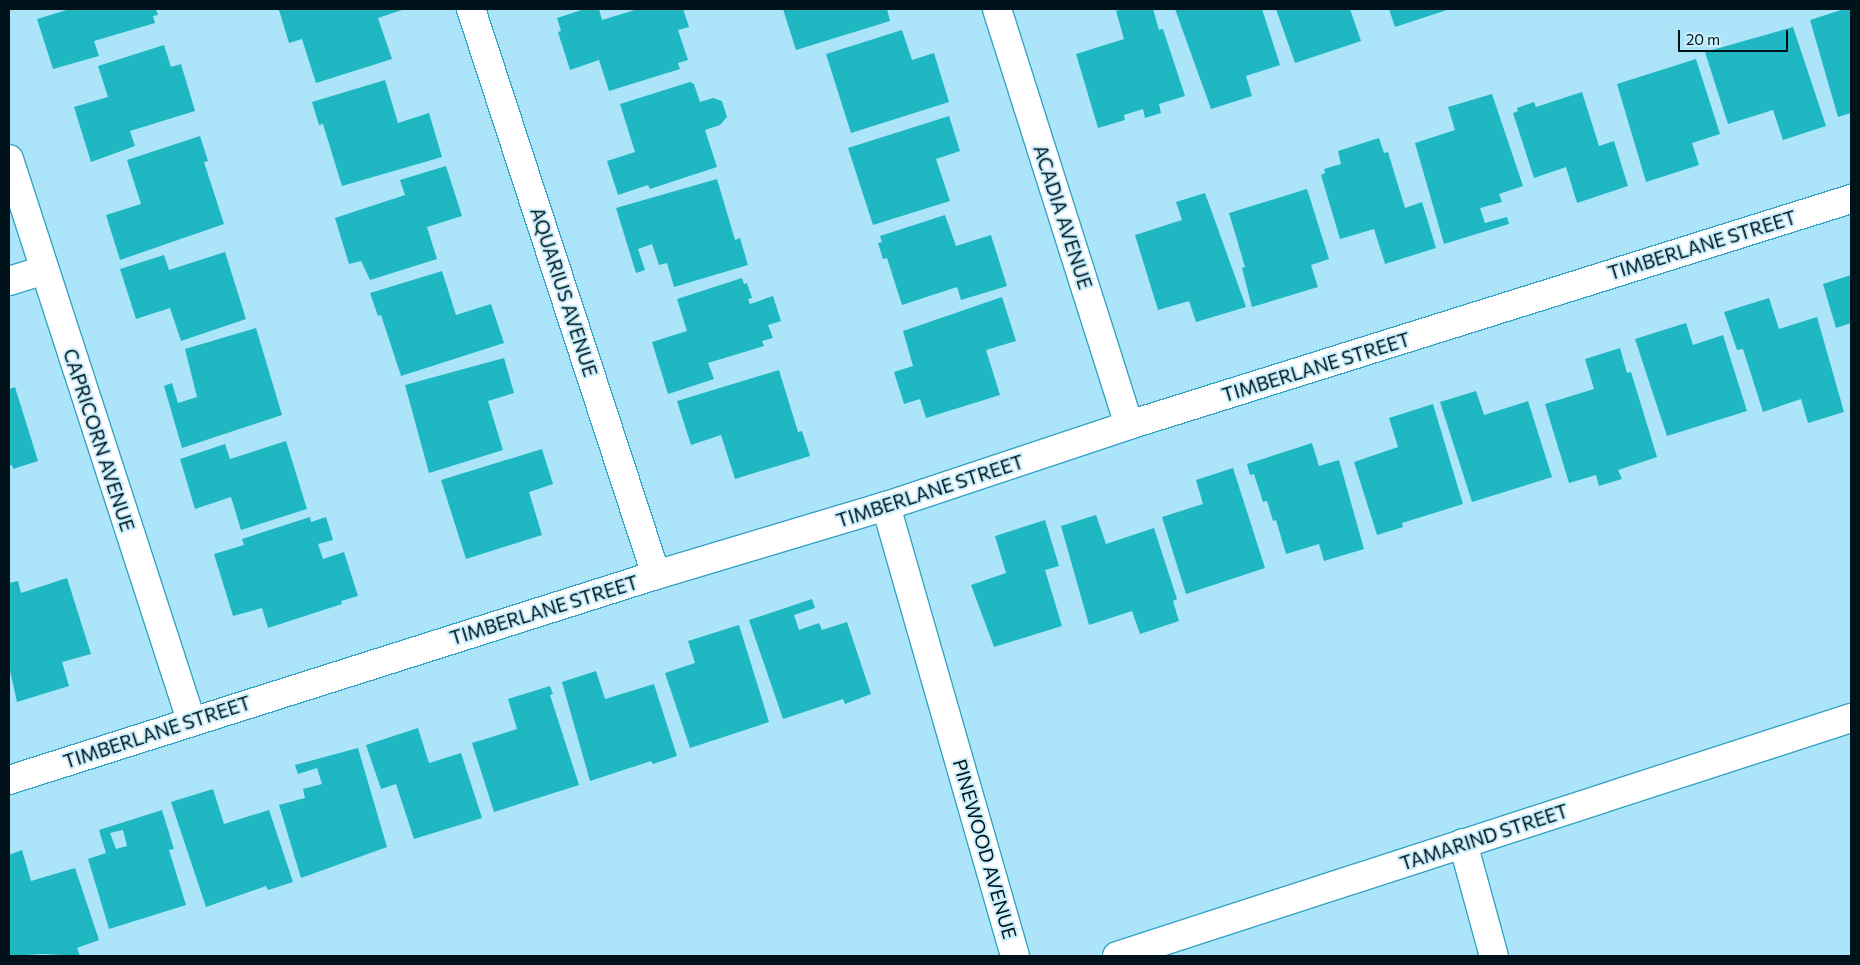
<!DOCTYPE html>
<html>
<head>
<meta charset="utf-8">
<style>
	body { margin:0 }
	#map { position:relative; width:1860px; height:965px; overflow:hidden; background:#ace5fa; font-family:Commissioner,sans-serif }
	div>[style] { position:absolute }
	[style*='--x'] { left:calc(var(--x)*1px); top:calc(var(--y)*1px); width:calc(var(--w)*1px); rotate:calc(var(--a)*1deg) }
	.building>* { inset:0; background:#1eb7c2 }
	.roads { filter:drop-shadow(1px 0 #35a3c5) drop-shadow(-1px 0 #35a3c5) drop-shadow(0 1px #35a3c5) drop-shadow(0 -1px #35a3c5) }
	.street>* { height:28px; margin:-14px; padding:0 14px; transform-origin:14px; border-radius:14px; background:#fff }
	span { translate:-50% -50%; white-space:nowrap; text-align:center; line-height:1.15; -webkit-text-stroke:4px #caeffd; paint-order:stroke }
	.street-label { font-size:19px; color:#00131b }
	.frame { position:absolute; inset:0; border:10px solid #00131b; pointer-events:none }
	.scale { position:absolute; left:1678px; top:30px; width:110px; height:22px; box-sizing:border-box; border:2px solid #00131b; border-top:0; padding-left:6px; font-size:15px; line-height:18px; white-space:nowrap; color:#00131b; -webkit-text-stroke:4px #caeffd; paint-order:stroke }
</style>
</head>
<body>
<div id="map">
	<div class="building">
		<div style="clip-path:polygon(70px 9px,156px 9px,158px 15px,153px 16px,155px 23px,94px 41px,99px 56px,53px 69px,37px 19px)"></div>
		<div style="clip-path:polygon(283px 9px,405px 9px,378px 18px,392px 59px,316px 83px,302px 39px,289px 43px,279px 10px)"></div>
		<div style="clip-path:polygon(585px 9px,599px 9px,602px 20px,638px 9px,683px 9px,689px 27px,678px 30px,688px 60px,678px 63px,680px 69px,609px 91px,599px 60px,570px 70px,558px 32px,561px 31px,557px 18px)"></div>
		<div style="clip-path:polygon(783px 9px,887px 9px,890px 21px,796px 50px)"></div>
		<div style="clip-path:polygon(1123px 9px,1153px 9px,1159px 30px,1163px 29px,1185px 96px,1159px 104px,1161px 113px,1145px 118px,1143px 109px,1124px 115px,1125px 120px,1098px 128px,1076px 54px,1124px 39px,1116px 11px)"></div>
		<div style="clip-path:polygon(1175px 9px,1262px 9px,1280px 65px,1246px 76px,1252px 96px,1211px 109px)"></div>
		<div style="clip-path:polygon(1276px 9px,1350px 9px,1361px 41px,1295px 63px)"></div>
		<div style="clip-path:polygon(1389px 9px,1450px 9px,1395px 27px)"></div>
		<div style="clip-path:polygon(1844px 9px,1851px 9px,1851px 113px,1838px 117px,1810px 20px)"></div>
		<div style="clip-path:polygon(1793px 27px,1826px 126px,1783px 140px,1773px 110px,1728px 124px,1705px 52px)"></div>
		<div style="clip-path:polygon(902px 30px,912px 60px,934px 53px,949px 102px,851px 133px,826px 54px)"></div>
		<div style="clip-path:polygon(164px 45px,171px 67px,181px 64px,195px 111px,130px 131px,135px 146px,91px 162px,74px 107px,108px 97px,98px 66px)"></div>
		<div style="clip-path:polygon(1696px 59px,1720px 134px,1692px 143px,1699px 165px,1646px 182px,1617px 84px)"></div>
		<div style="clip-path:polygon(385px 80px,398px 123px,429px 113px,442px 157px,342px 186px,323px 124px,319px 125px,312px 102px)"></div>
		<div style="clip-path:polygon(690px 82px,694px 84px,700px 102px,713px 98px,722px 101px,727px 117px,720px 125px,705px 130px,717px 167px,650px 189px,648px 185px,618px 195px,607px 161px,635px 152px,620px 104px)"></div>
		<div style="clip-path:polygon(1582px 92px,1599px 146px,1614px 141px,1628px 186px,1577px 203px,1566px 167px,1534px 178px,1513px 113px,1518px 111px,1517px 108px,1534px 102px,1536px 107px)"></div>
		<div style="clip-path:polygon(1492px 94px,1523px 186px,1499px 194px,1502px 202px,1480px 208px,1485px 223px,1507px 217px,1509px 224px,1444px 244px,1415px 143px,1455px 130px,1448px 107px)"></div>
		<div style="clip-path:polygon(949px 116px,960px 151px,936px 159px,950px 201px,873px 225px,848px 148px)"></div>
		<div style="clip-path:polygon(200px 136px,208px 161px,204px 162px,224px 224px,120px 260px,106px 215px,141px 204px,127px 160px)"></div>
		<div style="clip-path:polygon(1379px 138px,1384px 153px,1388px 152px,1405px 208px,1422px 202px,1436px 248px,1385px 264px,1374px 229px,1340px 239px,1321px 175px,1325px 173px,1324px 169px,1341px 164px,1338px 151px)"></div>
		<div style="clip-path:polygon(446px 166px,462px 216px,427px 227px,437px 259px,370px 280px,361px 261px,349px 264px,335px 218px,405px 195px,400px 180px)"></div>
		<div style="clip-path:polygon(717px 179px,735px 240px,740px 238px,748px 265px,674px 287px,667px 263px,659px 265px,652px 244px,638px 249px,645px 270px,636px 273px,616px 208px)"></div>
		<div style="clip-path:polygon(1307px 189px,1329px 259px,1311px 265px,1318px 287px,1252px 307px,1242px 268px,1245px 267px,1229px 213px)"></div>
		<div style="clip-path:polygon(1205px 193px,1246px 307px,1196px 322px,1189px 301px,1158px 310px,1135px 235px,1182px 220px,1176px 202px)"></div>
		<div style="clip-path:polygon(945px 215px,956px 246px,991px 235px,1007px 286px,961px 300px,957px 287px,902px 305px,887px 258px,883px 259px,878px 243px,882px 242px,880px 236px)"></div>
		<div style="clip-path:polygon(225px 252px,246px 319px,181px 341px,170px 308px,136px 319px,120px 269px,164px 255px,169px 270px)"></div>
		<div style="clip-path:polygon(442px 271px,456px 315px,491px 304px,504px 343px,401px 376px,381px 315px,378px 316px,370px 293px)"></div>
		<div style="clip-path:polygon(1851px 275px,1851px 323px,1836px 328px,1823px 284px)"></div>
		<div style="clip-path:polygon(742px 278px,744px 284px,747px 283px,752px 298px,748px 299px,750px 304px,773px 296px,781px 321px,768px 325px,773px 338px,762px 341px,764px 346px,708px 363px,714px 379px,668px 394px,652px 342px,687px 331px,677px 299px)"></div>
		<div style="clip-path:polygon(1002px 297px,1016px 341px,986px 350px,1000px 395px,926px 418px,920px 399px,904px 404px,894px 372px,913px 366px,903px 331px)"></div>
		<div style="clip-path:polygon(1769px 298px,1779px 329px,1817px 317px,1844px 412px,1808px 423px,1801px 399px,1763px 412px,1743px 349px,1737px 350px,1724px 312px)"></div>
		<div style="clip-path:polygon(1686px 323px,1693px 345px,1723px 335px,1747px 411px,1667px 436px,1635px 339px)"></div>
		<div style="clip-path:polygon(256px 328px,282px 415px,182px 448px,164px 386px,172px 383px,178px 403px,197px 397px,185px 349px)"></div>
		<div style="clip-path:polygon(1620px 348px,1627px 373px,1631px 372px,1657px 457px,1618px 470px,1622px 479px,1599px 486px,1596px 475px,1569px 483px,1545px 404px,1594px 389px,1585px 359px)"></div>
		<div style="clip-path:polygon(504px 358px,514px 393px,488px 401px,503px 450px,429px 473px,405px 385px)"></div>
		<div style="clip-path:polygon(779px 370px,798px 432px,802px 431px,810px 456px,735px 479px,721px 435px,691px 445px,677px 401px)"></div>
		<div style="clip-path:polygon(15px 387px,38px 461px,13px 469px,12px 465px,9px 466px,9px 389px)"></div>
		<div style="clip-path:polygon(1476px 391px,1484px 415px,1528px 401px,1552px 477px,1472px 502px,1440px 402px)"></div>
		<div style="clip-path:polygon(1433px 404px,1463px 504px,1402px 523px,1403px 527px,1377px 535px,1354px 462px,1398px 447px,1389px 418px)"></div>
		<div style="clip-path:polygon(286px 441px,307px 509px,241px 530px,231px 497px,195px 509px,180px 459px,225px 444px,230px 459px)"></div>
		<div style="clip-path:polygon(1312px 443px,1319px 466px,1339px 460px,1364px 549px,1324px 561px,1319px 544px,1286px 554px,1276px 520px,1273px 521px,1267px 501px,1263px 502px,1254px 474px,1250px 475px,1247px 464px)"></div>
		<div style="clip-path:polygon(542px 449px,553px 484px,529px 492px,542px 535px,466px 559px,441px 480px)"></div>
		<div style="clip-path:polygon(1233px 468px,1265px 568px,1186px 594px,1162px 517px,1203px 504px,1196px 480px)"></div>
		<div style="clip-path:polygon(1096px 515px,1106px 544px,1154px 528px,1177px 599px,1173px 601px,1179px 621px,1140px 634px,1132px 611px,1089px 625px,1061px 526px)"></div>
		<div style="clip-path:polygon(310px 517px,311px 522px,326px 517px,333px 540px,318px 544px,323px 559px,344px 552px,358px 596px,341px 601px,342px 604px,268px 628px,262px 608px,233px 616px,214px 554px,244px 545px,242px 539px)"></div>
		<div style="clip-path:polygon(1045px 520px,1059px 566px,1045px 570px,1062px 626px,994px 647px,971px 585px,1006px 573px,995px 536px)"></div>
		<div style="clip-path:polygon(67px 578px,91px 654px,62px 662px,69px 686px,17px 702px,9px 666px,9px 583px,18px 581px,21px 593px)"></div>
		<div style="clip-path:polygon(812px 599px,815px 608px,794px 615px,799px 630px,819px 623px,822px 630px,847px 622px,871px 694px,845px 704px,843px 699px,783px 719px,749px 620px)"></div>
		<div style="clip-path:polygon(739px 625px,769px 722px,690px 748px,665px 673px,695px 663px,688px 641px)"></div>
		<div style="clip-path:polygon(596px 671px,605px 699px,654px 684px,677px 756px,653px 764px,651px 761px,590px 781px,562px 682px)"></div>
		<div style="clip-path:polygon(550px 686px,553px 694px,550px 695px,579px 785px,494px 812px,472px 743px,517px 729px,508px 699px)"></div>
		<div style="clip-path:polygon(418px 728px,429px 763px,461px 753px,482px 818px,414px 839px,396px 784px,381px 789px,366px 745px)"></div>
		<div style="clip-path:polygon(358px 748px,387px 847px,301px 878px,279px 805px,305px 798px,303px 789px,322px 784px,317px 768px,298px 774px,295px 765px)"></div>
		<div style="clip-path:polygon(213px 789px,224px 824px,269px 810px,293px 882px,268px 890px,266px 886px,206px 907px,171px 802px)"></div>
		<div style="clip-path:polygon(evenodd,162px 810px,174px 849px,169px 850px,186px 905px,109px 929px,88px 859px,106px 853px,99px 830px,162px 810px,123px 830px,127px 846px,116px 849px,110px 833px,123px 830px)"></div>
		<div style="clip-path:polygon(22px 850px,31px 881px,75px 868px,99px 940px,77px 948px,80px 956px,43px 954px,9px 956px,9px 855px)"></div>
	</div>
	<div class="roads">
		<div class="street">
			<div style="--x:471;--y:9;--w:595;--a:71.9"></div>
			<div style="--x:997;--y:9;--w:436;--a:72.4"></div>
			<div style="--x:9;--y:159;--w:590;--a:72.03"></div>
			<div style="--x:9;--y:281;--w:37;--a:-17"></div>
			<div style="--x:886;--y:506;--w:468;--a:74"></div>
			<div style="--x:9;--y:780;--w:679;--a:-17.58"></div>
			<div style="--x:656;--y:575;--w:240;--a:-16.7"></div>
			<div style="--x:886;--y:506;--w:256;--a:-18.4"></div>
			<div style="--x:1129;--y:425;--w:757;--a:-17.38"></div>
			<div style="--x:1463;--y:843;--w:117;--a:74.7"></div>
			<div style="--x:1117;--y:956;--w:772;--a:-17.97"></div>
		</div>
	</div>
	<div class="street-label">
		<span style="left:1063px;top:217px;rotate:72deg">ACADIA AVENUE</span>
		<span style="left:1702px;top:245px;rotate:-17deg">TIMBERLANE STREET</span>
		<span style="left:564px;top:292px;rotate:72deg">AQUARIUS AVENUE</span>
		<span style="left:1316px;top:367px;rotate:-17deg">TIMBERLANE STREET</span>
		<span style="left:99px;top:440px;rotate:72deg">CAPRICORN AVENUE</span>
		<span style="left:930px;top:491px;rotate:-18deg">TIMBERLANE STREET</span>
		<span style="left:544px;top:610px;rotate:-17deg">TIMBERLANE STREET</span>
		<span style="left:157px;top:732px;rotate:-18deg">TIMBERLANE STREET</span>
		<span style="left:1484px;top:837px;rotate:-18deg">TAMARIND STREET</span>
		<span style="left:985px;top:849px;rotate:74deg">PINEWOOD AVENUE</span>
	</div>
	<div class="frame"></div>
	<div class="scale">20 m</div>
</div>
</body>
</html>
